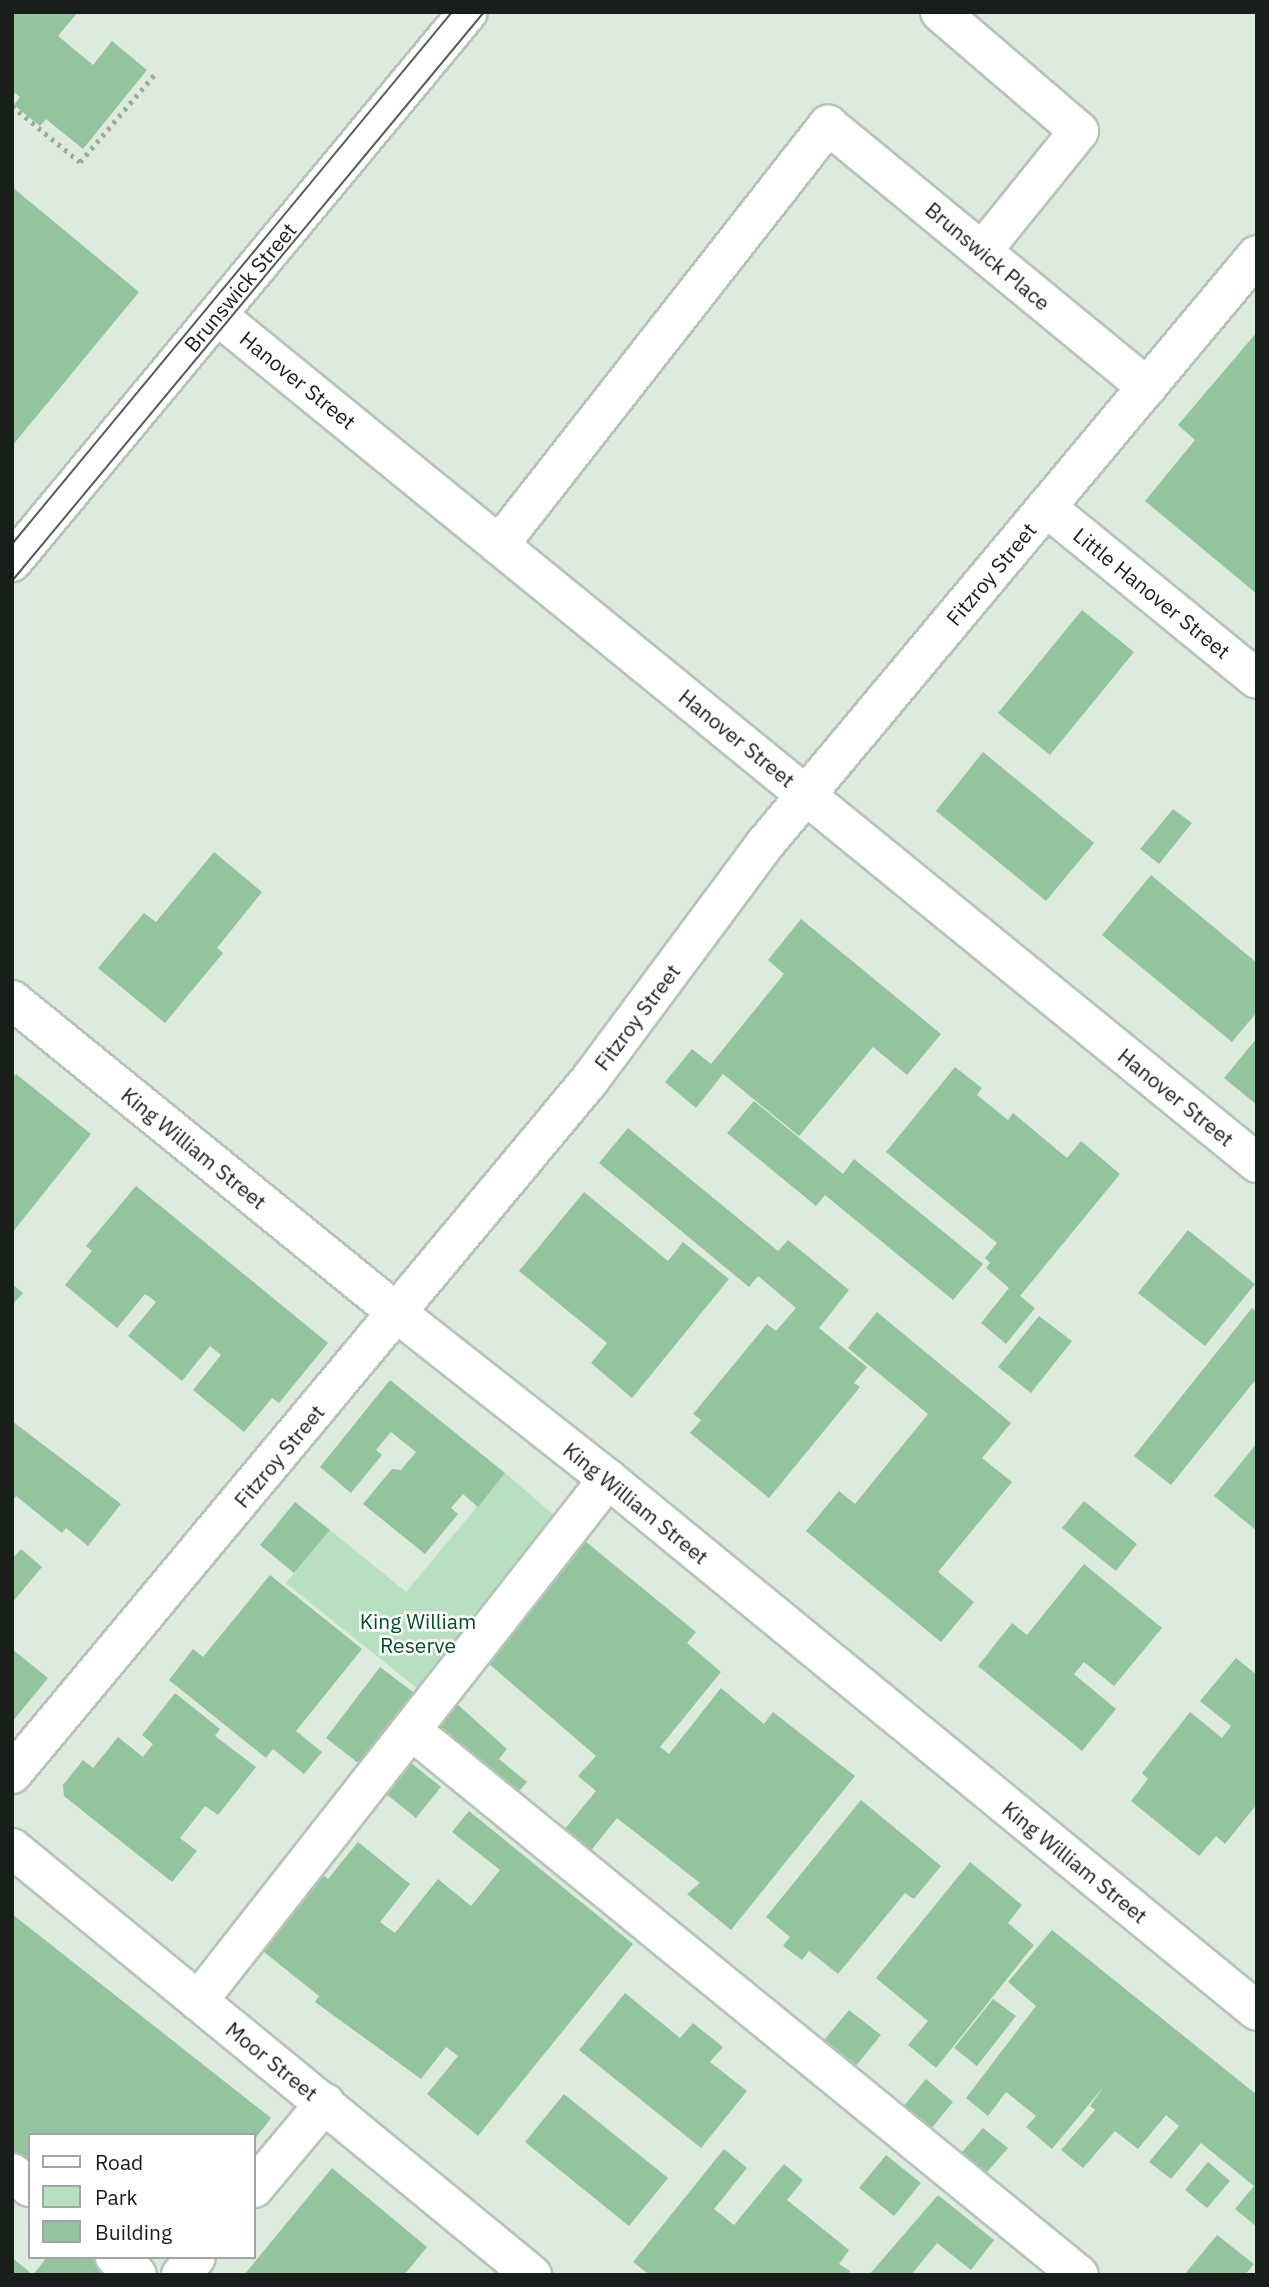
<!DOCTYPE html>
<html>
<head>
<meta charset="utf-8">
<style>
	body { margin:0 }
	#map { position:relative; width:1269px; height:2287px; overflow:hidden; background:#dcebde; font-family:"IBM Plex Sans",sans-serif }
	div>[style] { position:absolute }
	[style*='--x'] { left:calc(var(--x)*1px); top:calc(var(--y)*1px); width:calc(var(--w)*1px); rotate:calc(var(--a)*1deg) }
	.green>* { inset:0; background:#b8dfbf }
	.building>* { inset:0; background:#94c49d }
	.path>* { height:4.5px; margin-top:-2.25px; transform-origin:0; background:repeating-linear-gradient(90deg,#9faba0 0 3.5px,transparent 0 8.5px) }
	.roads { filter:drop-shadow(2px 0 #b4c4b7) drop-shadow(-2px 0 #b4c4b7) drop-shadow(0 2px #b4c4b7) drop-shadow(0 -2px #b4c4b7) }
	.minor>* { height:38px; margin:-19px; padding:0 19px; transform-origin:19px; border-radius:19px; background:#fff }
	.tram>* { height:2px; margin:-1px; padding:0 1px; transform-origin:1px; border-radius:1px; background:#565f57 }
	span { translate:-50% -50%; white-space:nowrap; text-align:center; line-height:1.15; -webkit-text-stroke:5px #fff; paint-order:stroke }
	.street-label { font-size:21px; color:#181e19 }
	.park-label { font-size:21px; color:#005021 }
	.frame { position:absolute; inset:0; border:14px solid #181e19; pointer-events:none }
	.legend { position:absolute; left:28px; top:2133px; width:228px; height:126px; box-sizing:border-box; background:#fff; border:2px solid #a3a5a3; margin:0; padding:9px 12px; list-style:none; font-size:21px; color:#181e19 }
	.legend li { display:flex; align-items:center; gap:14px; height:35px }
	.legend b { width:35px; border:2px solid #a3a5a3 }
</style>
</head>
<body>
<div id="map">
	<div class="green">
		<div style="clip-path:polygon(505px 1473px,563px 1523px,424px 1694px,286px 1583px,330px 1530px,406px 1592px)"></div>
	</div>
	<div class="building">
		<div style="clip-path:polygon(12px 12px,78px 12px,58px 36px,93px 65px,112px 41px,147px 70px,83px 149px,46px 119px,40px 126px,14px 105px,20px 97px,12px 91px)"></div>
		<div style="clip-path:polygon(12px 187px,139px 292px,12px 446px)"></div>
		<div style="clip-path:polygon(1257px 332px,1257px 594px,1145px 501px,1195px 440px,1178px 425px)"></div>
		<div style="clip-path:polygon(1082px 610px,1134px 652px,1050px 755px,998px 713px)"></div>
		<div style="clip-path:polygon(983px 752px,1094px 843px,1046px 901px,936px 811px)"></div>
		<div style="clip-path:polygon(1173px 809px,1192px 823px,1159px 864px,1140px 849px)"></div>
		<div style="clip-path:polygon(214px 852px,262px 892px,217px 948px,223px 953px,165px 1023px,98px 968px,144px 913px,156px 922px)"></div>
		<div style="clip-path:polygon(1151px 875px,1257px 963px,1257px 1012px,1232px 1042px,1102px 935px)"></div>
		<div style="clip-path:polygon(801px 919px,941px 1034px,907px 1075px,873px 1047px,799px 1136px,723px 1074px,696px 1108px,665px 1082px,692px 1049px,711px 1064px,784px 974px,768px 960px)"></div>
		<div style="clip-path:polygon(1257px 1038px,1257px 1105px,1224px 1078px)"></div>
		<div style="clip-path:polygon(955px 1067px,982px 1088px,977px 1095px,1008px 1120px,1013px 1113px,1067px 1158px,1081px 1141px,1120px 1174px,1020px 1296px,1035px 1308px,1006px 1344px,981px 1323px,1009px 1288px,986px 1268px,990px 1263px,985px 1258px,997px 1243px,886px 1152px)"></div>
		<div style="clip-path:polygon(16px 1074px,91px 1134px,12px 1233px,12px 1079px)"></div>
		<div style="clip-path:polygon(754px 1101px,843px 1174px,854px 1159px,983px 1264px,953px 1300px,825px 1195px,816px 1206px,727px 1133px)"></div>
		<div style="clip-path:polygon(628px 1128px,778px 1251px,788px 1240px,849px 1290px,819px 1328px,867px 1367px,854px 1383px,860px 1387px,769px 1498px,690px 1433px,701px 1420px,693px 1414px,767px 1324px,776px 1331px,796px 1308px,758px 1276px,749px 1287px,599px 1163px)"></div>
		<div style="clip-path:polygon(136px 1186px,328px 1343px,279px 1403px,272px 1398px,244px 1432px,193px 1390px,221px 1355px,210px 1346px,182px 1381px,128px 1336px,156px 1302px,151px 1298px,145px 1294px,117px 1328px,65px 1285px,92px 1251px,86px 1246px)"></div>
		<div style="clip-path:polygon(584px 1192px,668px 1261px,683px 1242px,729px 1279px,632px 1398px,591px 1363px,607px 1343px,519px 1271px)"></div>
		<div style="clip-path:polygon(1188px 1230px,1255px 1284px,1205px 1346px,1138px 1293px)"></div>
		<div style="clip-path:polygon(12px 1284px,23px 1293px,12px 1305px)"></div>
		<div style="clip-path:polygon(1252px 1308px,1257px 1312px,1257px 1378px,1171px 1485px,1134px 1456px)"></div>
		<div style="clip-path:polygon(877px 1312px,1011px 1423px,982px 1458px,1012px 1482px,938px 1572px,974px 1602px,941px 1642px,806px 1531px,839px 1491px,855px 1504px,928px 1414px,848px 1348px)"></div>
		<div style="clip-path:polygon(1039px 1316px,1072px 1341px,1031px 1393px,998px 1367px)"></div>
		<div style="clip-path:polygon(390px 1380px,505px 1473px,478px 1507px,463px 1494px,451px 1508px,458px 1514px,425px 1554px,363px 1504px,392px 1469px,401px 1470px,416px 1452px,391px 1432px,376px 1450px,382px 1455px,351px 1493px,320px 1467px)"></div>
		<div style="clip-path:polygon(12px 1421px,121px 1504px,88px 1546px,66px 1528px,62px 1533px,16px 1496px,12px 1501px)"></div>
		<div style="clip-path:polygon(1257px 1443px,1257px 1531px,1214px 1496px)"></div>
		<div style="clip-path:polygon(1084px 1501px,1137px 1544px,1116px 1571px,1062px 1528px)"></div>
		<div style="clip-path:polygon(295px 1502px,330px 1530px,294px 1573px,260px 1545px)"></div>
		<div style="clip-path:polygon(585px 1541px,696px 1632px,687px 1643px,721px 1672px,660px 1747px,669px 1754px,721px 1688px,764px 1724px,773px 1712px,855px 1776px,731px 1930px,687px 1894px,700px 1883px,617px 1818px,585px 1858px,559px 1836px,596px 1791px,578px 1776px,596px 1756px,488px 1663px)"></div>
		<div style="clip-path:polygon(21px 1549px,42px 1567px,12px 1603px,12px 1559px)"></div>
		<div style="clip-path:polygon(1084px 1564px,1162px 1628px,1114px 1686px,1084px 1662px,1074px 1674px,1116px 1709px,1082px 1751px,978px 1666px,1012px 1623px,1027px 1635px)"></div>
		<div style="clip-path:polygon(270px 1575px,362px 1649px,296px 1731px,322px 1752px,304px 1774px,273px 1749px,266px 1758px,169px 1680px,193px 1649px,203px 1657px)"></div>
		<div style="clip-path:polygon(12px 1649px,48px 1678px,12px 1722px)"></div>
		<div style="clip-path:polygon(1236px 1658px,1257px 1675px,1257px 1804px,1225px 1844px,1216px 1836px,1199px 1856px,1131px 1801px,1148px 1779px,1142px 1773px,1190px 1712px,1222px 1738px,1231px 1726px,1200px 1701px)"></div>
		<div style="clip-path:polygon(380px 1667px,417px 1695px,362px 1766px,326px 1738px)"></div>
		<div style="clip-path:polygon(175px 1693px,220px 1729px,215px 1736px,256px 1767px,218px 1815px,205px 1806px,180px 1838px,197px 1851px,172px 1882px,64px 1796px,63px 1785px,83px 1760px,93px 1768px,118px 1737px,143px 1757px,153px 1744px,142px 1735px)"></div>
		<div style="clip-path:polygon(456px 1703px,507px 1749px,499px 1759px,527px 1782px,513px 1798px,435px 1729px)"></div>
		<div style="clip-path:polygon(410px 1762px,441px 1787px,416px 1818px,385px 1793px)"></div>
		<div style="clip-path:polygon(861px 1800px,941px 1866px,914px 1899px,905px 1893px,838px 1974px,809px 1951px,802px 1960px,783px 1946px,790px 1937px,766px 1917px)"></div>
		<div style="clip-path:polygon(469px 1811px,633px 1944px,478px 2136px,427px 2094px,458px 2056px,446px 2047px,421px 2079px,315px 2002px,319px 1996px,259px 1948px,320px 1872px,328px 1879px,358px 1842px,410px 1884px,380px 1922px,395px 1933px,438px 1879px,471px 1906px,500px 1870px,452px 1832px)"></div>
		<div style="clip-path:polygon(970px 1862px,1022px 1905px,1008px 1923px,1034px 1945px,936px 2068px,908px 2045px,928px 2021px,876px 1978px)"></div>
		<div style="clip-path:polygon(12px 1914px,271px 2118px,254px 2140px,254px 2135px,30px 2135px,30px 2171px,12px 2157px)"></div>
		<div style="clip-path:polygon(1052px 1930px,1257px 2095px,1257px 2227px,1235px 2209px,1254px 2186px,1201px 2143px,1171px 2179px,1149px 2162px,1179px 2126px,1166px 2115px,1138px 2149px,1115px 2131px,1083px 2168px,1061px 2150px,1095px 2110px,1090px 2106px,1105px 2085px,1052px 2149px,1026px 2127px,1036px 2116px,1006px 2092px,988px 2116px,966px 2098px,1036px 2006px,1008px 1982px)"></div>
		<div style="clip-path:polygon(625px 1993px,680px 2038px,693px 2023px,723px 2047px,710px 2062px,747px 2091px,701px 2148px,579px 2050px)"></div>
		<div style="clip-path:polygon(993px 1999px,1016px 2016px,977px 2066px,954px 2048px)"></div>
		<div style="clip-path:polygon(849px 2010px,881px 2035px,850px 2073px,821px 2044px)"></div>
		<div style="clip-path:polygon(926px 2079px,953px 2102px,926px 2135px,899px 2112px)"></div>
		<div style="clip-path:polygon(564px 2094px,668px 2178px,629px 2226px,525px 2142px)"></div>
		<div style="clip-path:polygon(983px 2128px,1008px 2148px,980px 2180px,956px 2159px)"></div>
		<div style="clip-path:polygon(724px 2149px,747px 2168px,714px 2209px,734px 2225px,784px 2164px,803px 2180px,787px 2200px,849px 2250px,839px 2264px,850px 2271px,847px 2275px,650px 2275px,633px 2262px)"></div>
		<div style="clip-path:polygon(886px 2155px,921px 2183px,894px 2216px,859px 2188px)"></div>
		<div style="clip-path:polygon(1208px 2162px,1230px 2181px,1207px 2208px,1185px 2190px)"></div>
		<div style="clip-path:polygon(332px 2168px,427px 2247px,404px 2275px,244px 2275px)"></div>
		<div style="clip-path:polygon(938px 2195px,994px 2240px,971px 2270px,937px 2243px,911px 2275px,869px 2275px)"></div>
		<div style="clip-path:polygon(1217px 2235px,1254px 2264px,1245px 2275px,1184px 2275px)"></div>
		<div style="clip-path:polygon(47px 2257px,102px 2257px,123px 2275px,33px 2275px)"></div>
		<div style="clip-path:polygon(14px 2259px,33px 2275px,12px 2275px)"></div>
	</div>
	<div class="path">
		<div style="--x:12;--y:106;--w:88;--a:39.5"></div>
		<div style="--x:80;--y:162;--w:116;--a:-49.6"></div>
	</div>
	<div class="roads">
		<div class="minor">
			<div style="--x:940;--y:12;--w:183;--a:40.6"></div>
			<div style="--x:1079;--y:131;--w:154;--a:128.9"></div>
			<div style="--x:217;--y:315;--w:1342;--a:39.19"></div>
			<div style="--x:1046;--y:507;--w:272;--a:39.2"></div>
			<div style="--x:499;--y:545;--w:534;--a:-51.93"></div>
			<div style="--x:828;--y:125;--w:413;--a:39.4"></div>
			<div style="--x:12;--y:562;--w:714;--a:-50.34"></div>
			<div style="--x:12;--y:1000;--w:496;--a:39.1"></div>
			<div style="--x:397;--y:1313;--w:268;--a:38.2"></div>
			<div style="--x:608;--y:1479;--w:839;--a:39.34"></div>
			<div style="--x:411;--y:1730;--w:862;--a:39.21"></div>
			<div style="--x:12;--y:1774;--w:902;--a:-50.22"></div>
			<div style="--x:589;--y:1081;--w:295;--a:-53.4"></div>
			<div style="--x:765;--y:844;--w:767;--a:-50.13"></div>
			<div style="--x:12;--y:1848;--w:673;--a:39.39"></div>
			<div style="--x:198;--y:2001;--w:664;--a:-51.85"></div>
			<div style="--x:12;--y:2173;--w:23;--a:38"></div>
			<div style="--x:254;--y:2188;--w:111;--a:-50.1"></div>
			<div style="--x:115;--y:2257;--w:28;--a:39"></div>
			<div style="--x:181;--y:2275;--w:23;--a:-50"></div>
		</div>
	</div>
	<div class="tram">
		<div style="--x:12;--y:544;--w:690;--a:-50.41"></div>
		<div style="--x:12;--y:581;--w:739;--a:-50.32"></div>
	</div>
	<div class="street-label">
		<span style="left:988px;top:256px;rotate:40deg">Brunswick Place</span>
		<span style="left:240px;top:287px;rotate:-50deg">Brunswick Street</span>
		<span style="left:298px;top:380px;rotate:39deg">Hanover Street</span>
		<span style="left:991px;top:574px;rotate:-50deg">Fitzroy Street</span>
		<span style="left:1152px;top:593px;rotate:39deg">Little Hanover Street</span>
		<span style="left:737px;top:738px;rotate:39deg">Hanover Street</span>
		<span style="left:637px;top:1017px;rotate:-53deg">Fitzroy Street</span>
		<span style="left:1176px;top:1097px;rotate:39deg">Hanover Street</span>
		<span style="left:194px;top:1148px;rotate:39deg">King William Street</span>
		<span style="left:279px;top:1456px;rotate:-50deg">Fitzroy Street</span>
		<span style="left:636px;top:1503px;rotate:39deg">King William Street</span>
		<span style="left:1075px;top:1862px;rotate:39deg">King William Street</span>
		<span style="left:272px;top:2061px;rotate:39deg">Moor Street</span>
	</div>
	<div class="park-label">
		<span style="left:418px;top:1633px">King William<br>Reserve</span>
	</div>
	<div class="frame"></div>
	<ul class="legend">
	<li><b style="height:9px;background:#fff"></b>Road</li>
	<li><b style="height:19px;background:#b8dfbf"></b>Park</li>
	<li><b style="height:19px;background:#94c49d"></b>Building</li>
	</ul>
</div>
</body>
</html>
